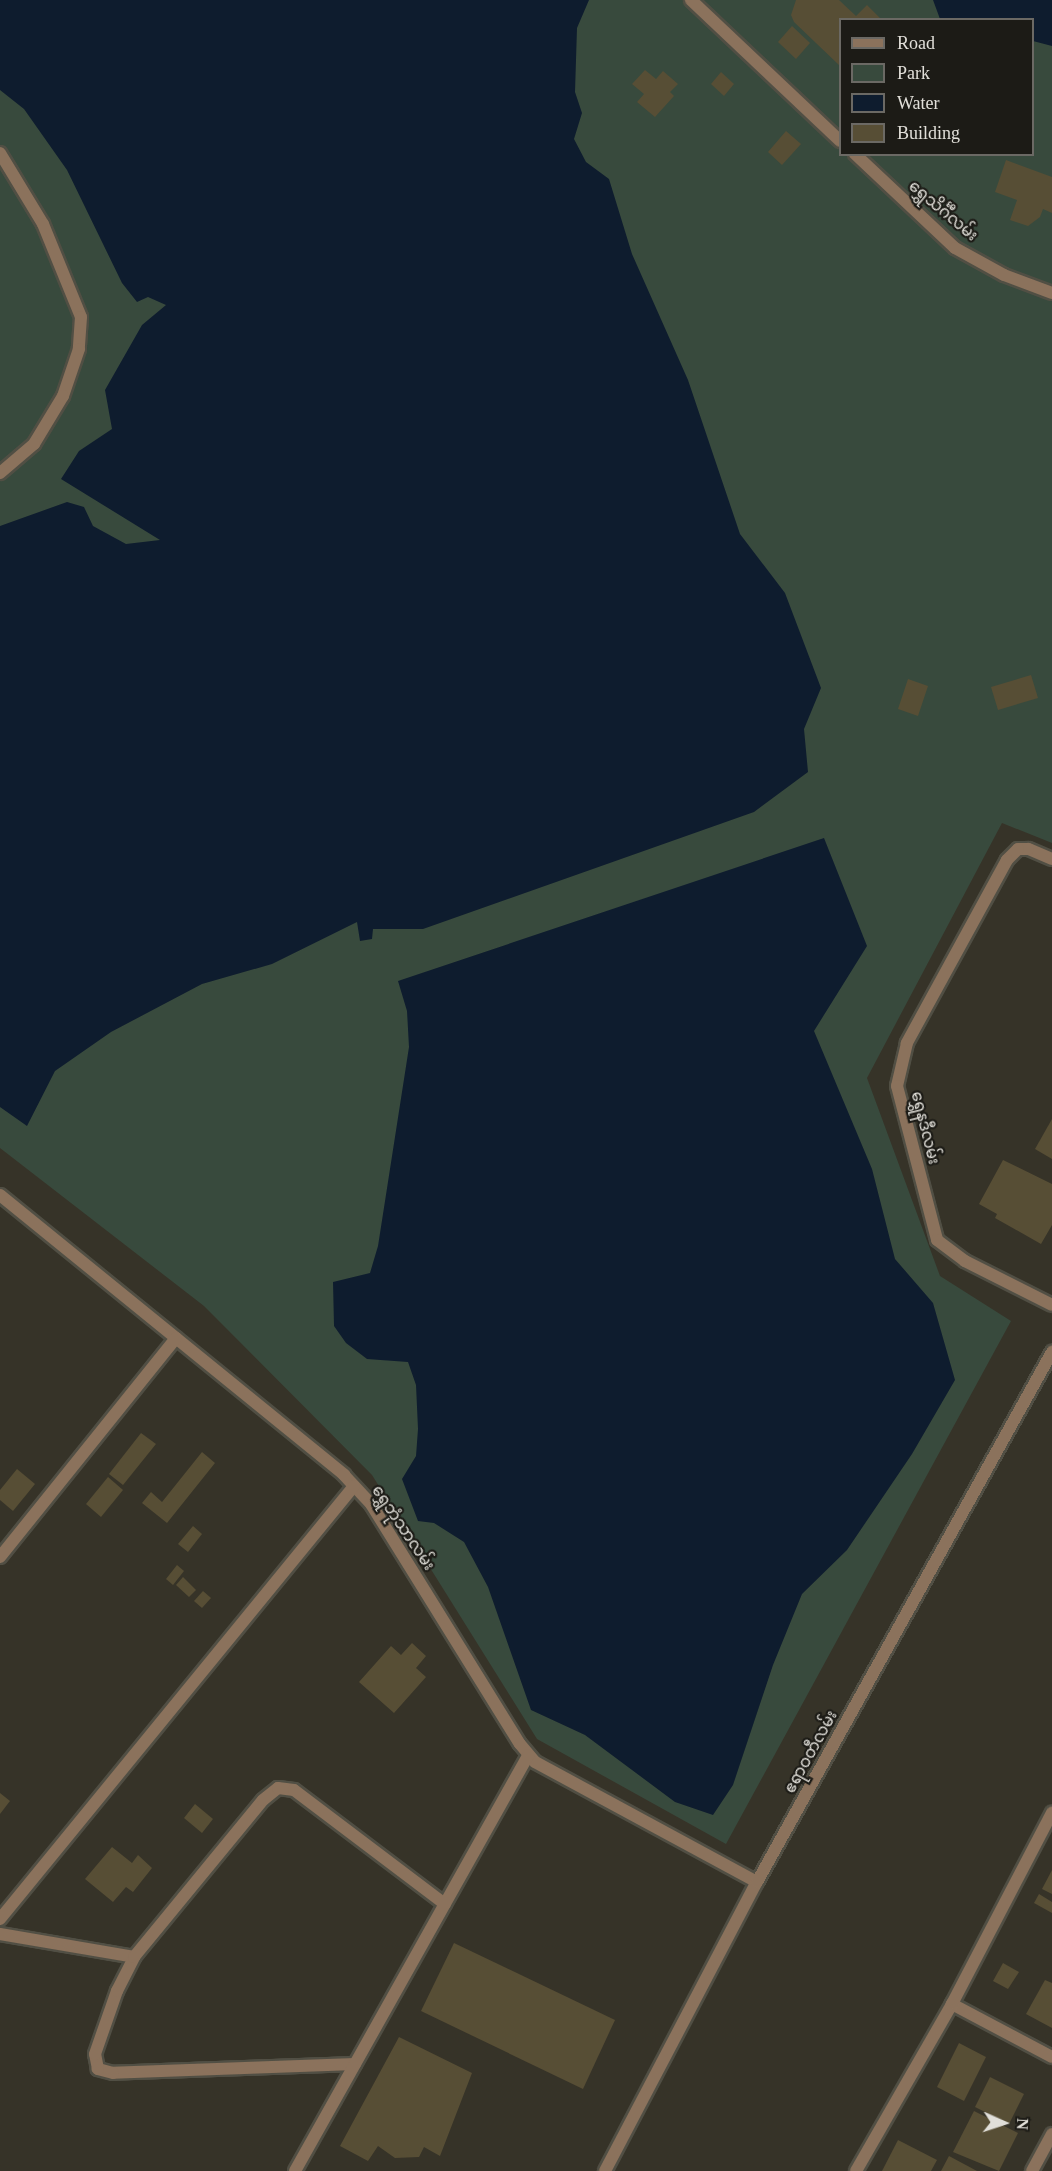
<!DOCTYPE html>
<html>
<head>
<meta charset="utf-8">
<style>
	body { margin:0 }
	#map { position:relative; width:1052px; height:2171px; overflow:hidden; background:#363328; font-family:"Times New Roman","Noto Sans Myanmar",serif }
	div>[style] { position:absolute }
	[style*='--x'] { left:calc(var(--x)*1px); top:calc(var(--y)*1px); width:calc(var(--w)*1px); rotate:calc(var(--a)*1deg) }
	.green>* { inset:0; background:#384a3d }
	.water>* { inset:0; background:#0e1c2e }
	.building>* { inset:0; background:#574e35 }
	.roads { filter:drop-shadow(2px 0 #514f44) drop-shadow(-2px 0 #514f44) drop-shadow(0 2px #514f44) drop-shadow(0 -2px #514f44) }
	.minor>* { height:12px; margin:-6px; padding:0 6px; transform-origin:6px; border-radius:6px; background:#8b725c }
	span { translate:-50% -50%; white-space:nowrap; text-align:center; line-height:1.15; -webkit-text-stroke:4.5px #1c1b16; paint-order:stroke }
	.street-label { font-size:16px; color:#e1dfd9 }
	.legend { position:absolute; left:839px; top:18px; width:195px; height:138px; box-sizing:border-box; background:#1c1b16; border:2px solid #6b6964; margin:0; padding:8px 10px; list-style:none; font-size:18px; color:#e1dfd9 }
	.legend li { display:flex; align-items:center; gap:12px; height:30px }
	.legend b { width:30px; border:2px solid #6b6964 }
	.north { position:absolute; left:974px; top:2093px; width:60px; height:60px; -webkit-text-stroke:4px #1c1b16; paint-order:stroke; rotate:93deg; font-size:16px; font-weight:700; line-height:24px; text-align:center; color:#e1dfd9 }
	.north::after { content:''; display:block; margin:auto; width:21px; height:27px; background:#e1dfd9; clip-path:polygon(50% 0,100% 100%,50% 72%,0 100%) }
</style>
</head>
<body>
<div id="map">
	<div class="green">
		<div style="clip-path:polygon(evenodd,0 0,1052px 0,1052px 843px,1002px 823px,867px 1078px,940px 1276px,1011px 1321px,726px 1844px,537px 1739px,372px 1475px,204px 1306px,0 1148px,0 0,840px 20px,1032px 20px,1032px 154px,840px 154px,840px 20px)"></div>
	</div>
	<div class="water">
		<div style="clip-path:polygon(0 0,589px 0,577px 28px,575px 92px,582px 113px,574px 139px,586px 162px,609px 179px,632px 254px,688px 380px,740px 534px,785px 593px,821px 688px,804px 729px,808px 772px,754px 812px,423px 929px,373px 929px,372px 939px,360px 941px,357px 922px,272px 964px,202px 984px,111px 1032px,55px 1071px,27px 1126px,0 1107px,0 526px,67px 502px,84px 507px,93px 526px,126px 544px,160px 540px,61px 479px,79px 451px,112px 429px,105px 390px,142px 325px,166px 305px,148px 297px,137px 302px,122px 283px,67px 170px,24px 109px,0 90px)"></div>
		<div style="clip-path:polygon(933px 0,1052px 0,1052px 46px,1033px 41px,1032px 20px,940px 19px)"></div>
		<div style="clip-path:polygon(824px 838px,867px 946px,814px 1031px,872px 1169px,895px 1259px,933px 1303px,955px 1380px,912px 1454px,847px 1550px,802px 1594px,773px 1665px,733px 1785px,713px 1815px,675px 1802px,585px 1735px,531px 1710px,488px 1587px,464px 1542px,434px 1523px,418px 1521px,402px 1479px,416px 1456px,418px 1429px,416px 1385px,408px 1362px,367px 1359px,346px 1343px,334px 1326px,333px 1282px,370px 1273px,378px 1246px,409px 1047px,407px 1011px,398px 981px)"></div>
	</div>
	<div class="building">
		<div style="clip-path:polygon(796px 0,839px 0,856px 16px,867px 5px,882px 20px,840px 20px,840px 66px,794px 22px,791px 15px)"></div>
		<div style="clip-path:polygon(792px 26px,810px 43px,796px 59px,778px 42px)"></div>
		<div style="clip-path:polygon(645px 70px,656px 79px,663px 71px,678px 84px,670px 92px,674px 96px,655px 117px,637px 102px,644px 94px,632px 84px)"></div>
		<div style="clip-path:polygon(721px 72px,734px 84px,724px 96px,711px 84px)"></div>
		<div style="clip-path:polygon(786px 131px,801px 144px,782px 165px,768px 152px)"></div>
		<div style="clip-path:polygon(1006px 160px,1052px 177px,1052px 213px,1043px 209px,1040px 217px,1028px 226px,1010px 220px,1017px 200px,995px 192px)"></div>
		<div style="clip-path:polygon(1031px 675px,1038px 698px,998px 710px,991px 687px)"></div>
		<div style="clip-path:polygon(908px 679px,928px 686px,918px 716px,898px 709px)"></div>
		<div style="clip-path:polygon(1052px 1119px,1052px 1159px,1035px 1149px)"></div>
		<div style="clip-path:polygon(1003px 1160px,1052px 1184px,1052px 1225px,1041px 1244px,995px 1218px,997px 1214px,979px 1204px)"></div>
		<div style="clip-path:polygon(141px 1433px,156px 1444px,123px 1485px,109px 1474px)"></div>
		<div style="clip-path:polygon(202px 1452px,215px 1463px,167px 1523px,142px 1503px,151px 1492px,162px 1502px)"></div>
		<div style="clip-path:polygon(17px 1469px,35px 1484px,13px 1511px,0 1500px,0 1490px)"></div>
		<div style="clip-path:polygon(108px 1477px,123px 1490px,101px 1517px,86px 1504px)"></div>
		<div style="clip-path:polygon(193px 1526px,202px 1534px,188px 1552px,178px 1544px)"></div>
		<div style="clip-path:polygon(177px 1565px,184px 1571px,173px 1585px,166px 1579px)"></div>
		<div style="clip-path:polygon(183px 1577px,196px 1590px,189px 1597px,176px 1585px)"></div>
		<div style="clip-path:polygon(203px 1591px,211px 1598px,202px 1608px,194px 1601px)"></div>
		<div style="clip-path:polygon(412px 1643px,426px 1656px,416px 1668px,426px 1677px,394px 1713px,359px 1682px,391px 1646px,401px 1655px)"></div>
		<div style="clip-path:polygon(0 1793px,10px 1801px,0 1814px)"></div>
		<div style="clip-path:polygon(195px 1804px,213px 1819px,202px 1833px,184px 1818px)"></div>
		<div style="clip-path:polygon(112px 1847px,132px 1863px,138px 1855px,152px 1868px,133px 1892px,126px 1887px,113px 1902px,85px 1879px)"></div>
		<div style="clip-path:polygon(1052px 1870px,1052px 1894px,1042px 1889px)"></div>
		<div style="clip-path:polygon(1039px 1894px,1052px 1902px,1052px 1913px,1034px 1903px)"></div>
		<div style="clip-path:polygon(454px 1943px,615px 2020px,583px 2089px,421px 2011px)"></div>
		<div style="clip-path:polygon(1003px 1963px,1019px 1972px,1008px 1989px,993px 1981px)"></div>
		<div style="clip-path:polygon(1045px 1980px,1052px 1983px,1052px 2028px,1026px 2014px)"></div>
		<div style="clip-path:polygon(399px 2037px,472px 2073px,440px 2156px,424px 2147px,419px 2157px,395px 2158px,378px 2146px,368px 2161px,340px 2146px)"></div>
		<div style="clip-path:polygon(959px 2043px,986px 2057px,964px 2101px,937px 2087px)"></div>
		<div style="clip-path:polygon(990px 2077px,1024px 2094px,1009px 2124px,975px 2107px)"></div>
		<div style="clip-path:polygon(974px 2111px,1018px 2133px,999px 2171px,953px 2152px)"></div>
		<div style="clip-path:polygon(898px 2140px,937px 2160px,931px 2171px,882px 2171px)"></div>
		<div style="clip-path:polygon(949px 2156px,977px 2171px,941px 2171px)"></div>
	</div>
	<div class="roads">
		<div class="minor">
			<div style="--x:691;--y:0;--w:205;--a:43.4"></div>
			<div style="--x:0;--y:153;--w:83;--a:58.8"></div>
			<div style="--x:43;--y:224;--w:100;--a:67.8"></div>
			<div style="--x:81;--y:317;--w:32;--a:94"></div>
			<div style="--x:79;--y:349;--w:50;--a:108.8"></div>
			<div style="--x:63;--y:396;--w:56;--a:121.1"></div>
			<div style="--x:34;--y:444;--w:45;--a:139.5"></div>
			<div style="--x:855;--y:154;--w:137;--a:43.2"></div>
			<div style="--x:955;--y:248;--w:56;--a:28.9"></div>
			<div style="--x:1004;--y:275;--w:51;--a:20.6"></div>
			<div style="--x:1052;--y:859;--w:26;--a:-157"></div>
			<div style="--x:1028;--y:849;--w:10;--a:180"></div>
			<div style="--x:1018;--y:849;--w:16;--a:135"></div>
			<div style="--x:1007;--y:860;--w:209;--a:118.7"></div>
			<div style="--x:907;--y:1043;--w:44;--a:103.1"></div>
			<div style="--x:897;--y:1086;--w:159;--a:75.4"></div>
			<div style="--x:937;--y:1240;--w:35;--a:37"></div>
			<div style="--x:965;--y:1261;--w:97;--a:26.8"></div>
			<div style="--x:0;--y:1195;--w:444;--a:39.1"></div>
			<div style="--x:344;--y:1475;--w:40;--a:47"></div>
			<div style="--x:371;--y:1504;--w:282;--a:58.2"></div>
			<div style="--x:520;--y:1744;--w:23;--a:50"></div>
			<div style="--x:535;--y:1762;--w:252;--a:28.4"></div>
			<div style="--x:0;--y:1557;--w:281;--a:-51.2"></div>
			<div style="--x:0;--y:1919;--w:559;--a:-50.73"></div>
			<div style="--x:0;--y:1934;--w:136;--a:9.7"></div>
			<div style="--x:952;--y:2004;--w:113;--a:27.9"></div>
			<div style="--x:355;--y:2064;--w:242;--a:177.9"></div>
			<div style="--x:113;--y:2073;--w:16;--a:-165"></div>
			<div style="--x:98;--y:2069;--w:15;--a:-101"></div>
			<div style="--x:95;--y:2054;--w:67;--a:-70.8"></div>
			<div style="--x:117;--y:1991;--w:38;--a:-63"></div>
			<div style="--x:134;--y:1957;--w:203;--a:-50.6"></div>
			<div style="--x:263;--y:1800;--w:19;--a:-39"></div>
			<div style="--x:278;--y:1788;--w:16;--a:7"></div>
			<div style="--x:294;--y:1790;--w:189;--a:37.1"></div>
			<div style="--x:295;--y:2171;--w:477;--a:-60.7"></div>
			<div style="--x:605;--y:2171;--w:327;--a:-62.3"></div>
			<div style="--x:757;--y:1882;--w:607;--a:-60.9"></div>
			<div style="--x:856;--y:2171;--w:193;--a:-60.1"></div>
			<div style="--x:952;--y:2004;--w:216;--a:-62.4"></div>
			<div style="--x:1032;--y:2171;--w:42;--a:-61.6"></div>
		</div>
	</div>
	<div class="street-label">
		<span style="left:943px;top:211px;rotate:40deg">ရွှေသိင်္ဂီလမ်း</span>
		<span style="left:925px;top:1128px;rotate:76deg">ရွှေနဒီလမ်း</span>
		<span style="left:403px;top:1528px;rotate:56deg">ရွှေဘုံသာလမ်း</span>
		<span style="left:811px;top:1752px;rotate:-61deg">ဧရာဝတီလမ်း</span>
	</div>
	<ul class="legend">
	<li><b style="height:8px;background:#8b725c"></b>Road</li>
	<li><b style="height:16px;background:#384a3d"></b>Park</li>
	<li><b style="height:16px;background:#0e1c2e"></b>Water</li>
	<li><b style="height:16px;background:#574e35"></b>Building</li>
	</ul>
	<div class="north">N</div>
</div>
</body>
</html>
